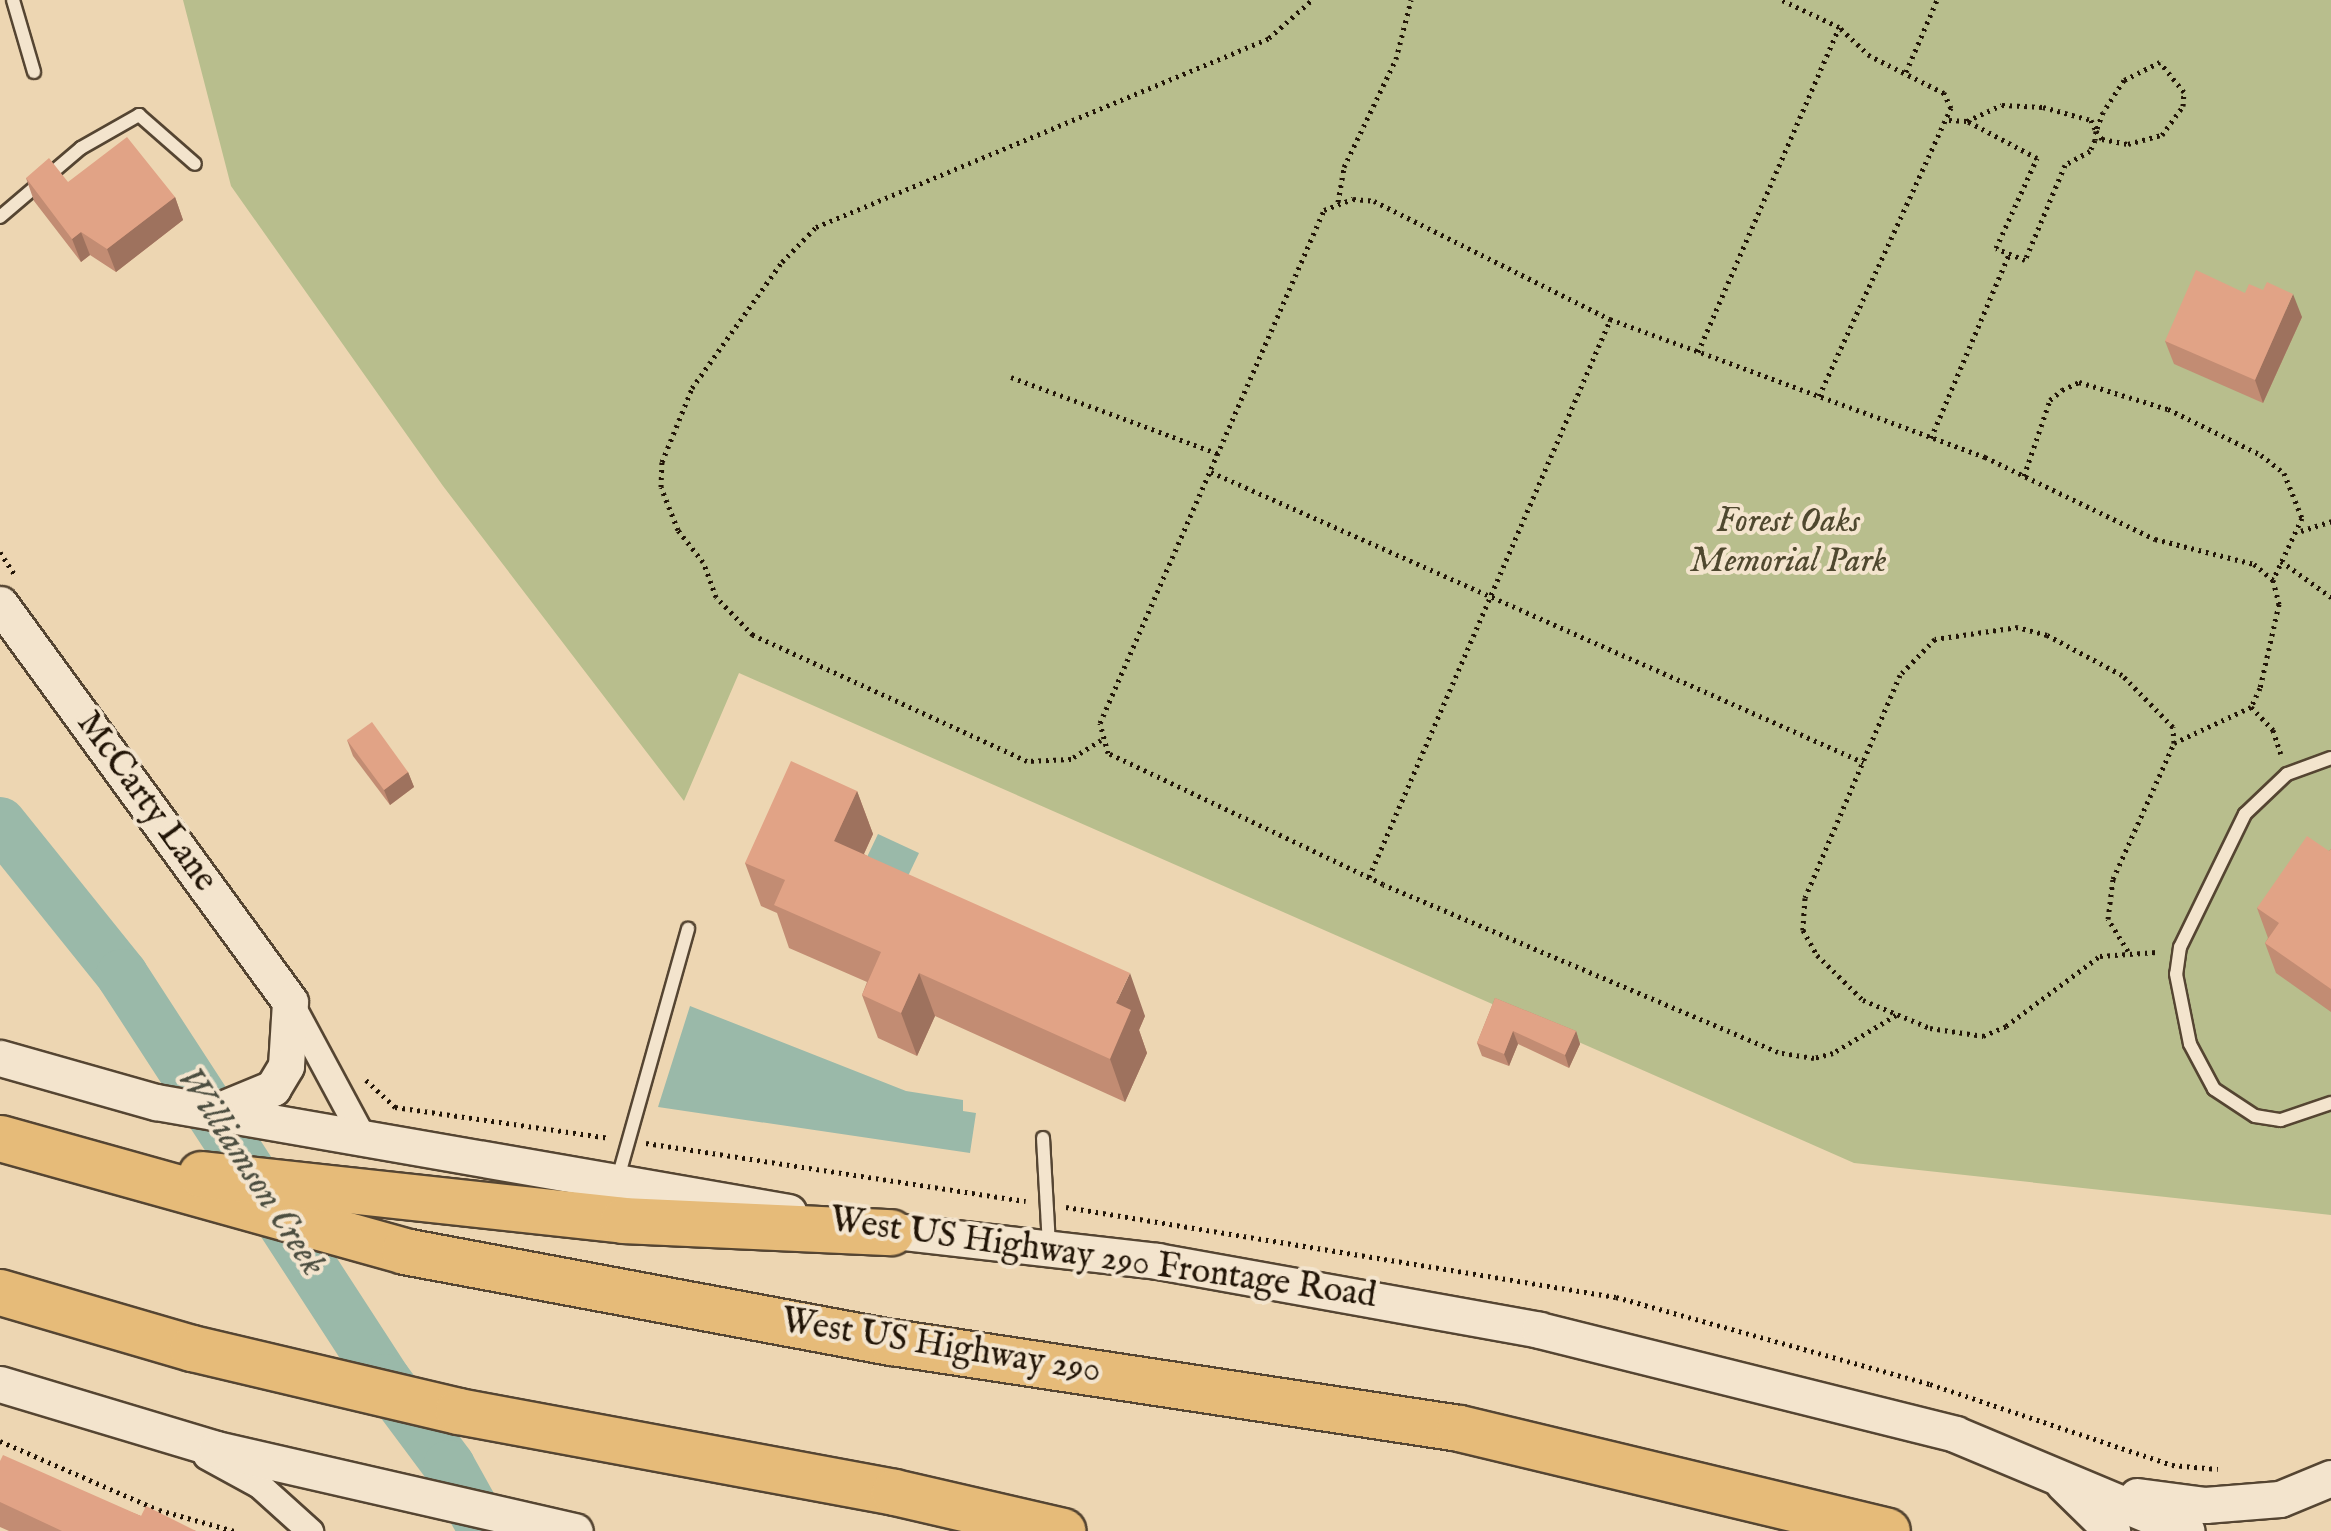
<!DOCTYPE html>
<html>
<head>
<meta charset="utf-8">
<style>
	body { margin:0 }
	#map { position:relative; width:2331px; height:1531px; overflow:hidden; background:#edd6b2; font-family:"IM FELL English",serif }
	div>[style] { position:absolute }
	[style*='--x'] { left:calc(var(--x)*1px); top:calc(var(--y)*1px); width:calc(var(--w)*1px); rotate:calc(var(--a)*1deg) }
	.green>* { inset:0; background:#b8be8d }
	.water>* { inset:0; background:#9ab9a9 }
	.river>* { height:52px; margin:-26px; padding:0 26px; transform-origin:26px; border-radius:26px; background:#9ab9a9 }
	.path>* { height:5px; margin-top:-2.5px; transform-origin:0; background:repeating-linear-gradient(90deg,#221507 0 2.5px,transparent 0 7.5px) }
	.roads { filter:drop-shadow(2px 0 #554532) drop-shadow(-2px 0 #554532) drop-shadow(0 2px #554532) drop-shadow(0 -2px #554532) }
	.lane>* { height:12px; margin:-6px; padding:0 6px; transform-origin:6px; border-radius:6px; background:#f3e4cd }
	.street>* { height:25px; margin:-12.5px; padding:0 12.5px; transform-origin:12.5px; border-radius:12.5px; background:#f3e4cd }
	.secondary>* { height:35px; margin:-17.5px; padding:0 17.5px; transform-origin:17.5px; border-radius:17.5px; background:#f3e4cd }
	.highway>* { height:45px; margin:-22.5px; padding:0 22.5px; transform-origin:22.5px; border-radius:22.5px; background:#e6bb79 }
	.wall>* { inset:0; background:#c28c73 }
	.shaded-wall>* { inset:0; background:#9e725e }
	.building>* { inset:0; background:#e1a386 }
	span { translate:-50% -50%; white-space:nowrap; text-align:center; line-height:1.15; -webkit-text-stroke:8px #f3e4cd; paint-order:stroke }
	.park-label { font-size:35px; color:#4f482f; font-style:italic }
	.street-label { font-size:35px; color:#221507 }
	.water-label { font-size:38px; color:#4c4e40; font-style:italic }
</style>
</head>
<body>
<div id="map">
	<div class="green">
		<div style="clip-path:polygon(183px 0,2331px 0,2331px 1215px,1854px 1163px,739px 673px,684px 801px,443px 486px,231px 186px)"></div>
	</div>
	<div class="water">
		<div style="clip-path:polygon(878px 834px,919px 853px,908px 876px,867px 857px)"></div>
		<div style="clip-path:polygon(690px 1006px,906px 1091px,963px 1100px,963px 1111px,976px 1113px,970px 1153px,658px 1107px)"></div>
	</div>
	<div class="river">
		<div style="--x:0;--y:823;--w:195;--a:51.2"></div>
		<div style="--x:122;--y:975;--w:483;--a:57"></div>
		<div style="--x:385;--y:1380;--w:107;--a:53.3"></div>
		<div style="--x:449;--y:1466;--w:74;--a:61"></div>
	</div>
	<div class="path">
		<div style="--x:1906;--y:72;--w:78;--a:-66.7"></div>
		<div style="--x:1949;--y:120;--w:18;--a:3"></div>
		<div style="--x:1967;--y:121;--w:38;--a:-25"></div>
		<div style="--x:2002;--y:105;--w:41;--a:2.8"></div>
		<div style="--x:2043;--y:107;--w:50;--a:15.2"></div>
		<div style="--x:2091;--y:120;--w:12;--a:66"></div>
		<div style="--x:2096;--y:131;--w:10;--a:53"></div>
		<div style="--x:2102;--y:139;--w:26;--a:11"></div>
		<div style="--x:2128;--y:144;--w:35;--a:-15"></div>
		<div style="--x:2162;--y:135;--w:36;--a:-54"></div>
		<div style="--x:2183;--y:106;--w:14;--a:-86"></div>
		<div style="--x:2184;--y:92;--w:38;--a:-129"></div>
		<div style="--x:2160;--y:62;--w:40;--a:153.4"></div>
		<div style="--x:2124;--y:80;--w:38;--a:123"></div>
		<div style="--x:2103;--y:112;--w:20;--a:110"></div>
		<div style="--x:2096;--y:131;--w:9;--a:96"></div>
		<div style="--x:2095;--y:140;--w:12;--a:114"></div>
		<div style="--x:2090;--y:151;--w:29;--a:151"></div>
		<div style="--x:2065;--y:165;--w:103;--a:112.8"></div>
		<div style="--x:2025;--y:260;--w:31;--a:-158"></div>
		<div style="--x:1996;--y:248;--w:99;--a:-65.5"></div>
		<div style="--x:2037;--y:158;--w:79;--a:-152.1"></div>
		<div style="--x:1338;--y:202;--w:36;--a:-80"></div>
		<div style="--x:1344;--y:167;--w:120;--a:-64.3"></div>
		<div style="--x:1396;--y:59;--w:61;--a:-75.7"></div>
		<div style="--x:1698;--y:352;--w:354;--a:-66.5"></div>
		<div style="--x:1839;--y:27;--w:63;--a:-154.7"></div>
		<div style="--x:1011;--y:377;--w:222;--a:20.3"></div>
		<div style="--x:1819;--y:396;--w:317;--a:-65.4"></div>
		<div style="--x:1951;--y:108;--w:17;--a:-115"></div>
		<div style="--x:1944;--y:93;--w:83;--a:-153.4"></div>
		<div style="--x:1870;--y:56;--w:42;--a:-136.9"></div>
		<div style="--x:1931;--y:438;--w:200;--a:-67"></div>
		<div style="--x:1211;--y:472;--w:714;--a:23.98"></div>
		<div style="--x:2024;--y:476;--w:80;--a:-71.1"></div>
		<div style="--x:2050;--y:400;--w:16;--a:-40"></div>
		<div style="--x:2062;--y:390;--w:19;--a:-25"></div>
		<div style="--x:2079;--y:382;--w:93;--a:16.9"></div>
		<div style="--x:2168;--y:409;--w:104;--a:26.3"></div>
		<div style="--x:2261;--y:455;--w:29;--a:38"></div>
		<div style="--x:2284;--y:473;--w:48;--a:68.2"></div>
		<div style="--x:2302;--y:518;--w:68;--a:115.1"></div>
		<div style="--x:2301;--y:531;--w:32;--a:-18"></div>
		<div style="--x:0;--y:552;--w:27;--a:57"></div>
		<div style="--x:2281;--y:561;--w:62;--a:35.8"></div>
		<div style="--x:2251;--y:707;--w:32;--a:46"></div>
		<div style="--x:2273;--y:730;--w:25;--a:72"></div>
		<div style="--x:1101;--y:740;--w:36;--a:148"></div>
		<div style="--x:1071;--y:759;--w:44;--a:177.4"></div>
		<div style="--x:1027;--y:761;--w:302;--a:-155.3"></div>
		<div style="--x:753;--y:635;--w:53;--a:-134.2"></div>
		<div style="--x:716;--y:597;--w:37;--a:-110"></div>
		<div style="--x:703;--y:562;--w:41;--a:-128"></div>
		<div style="--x:678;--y:530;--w:46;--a:-111.6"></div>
		<div style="--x:661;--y:487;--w:25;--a:-88"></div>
		<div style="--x:662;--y:462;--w:80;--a:-67.9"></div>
		<div style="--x:692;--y:388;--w:155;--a:-54.5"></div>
		<div style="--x:782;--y:262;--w:49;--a:-45.8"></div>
		<div style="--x:816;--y:227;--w:491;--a:-22.6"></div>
		<div style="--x:1269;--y:38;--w:57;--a:-41.5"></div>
		<div style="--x:1369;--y:877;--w:607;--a:-66.6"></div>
		<div style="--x:2128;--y:951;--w:38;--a:-122"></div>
		<div style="--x:2108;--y:919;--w:40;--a:-82.9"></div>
		<div style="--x:2113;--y:879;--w:149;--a:-65.8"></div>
		<div style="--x:2174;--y:743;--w:16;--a:-94"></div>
		<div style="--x:2173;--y:727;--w:73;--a:-134.4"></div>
		<div style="--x:2122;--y:675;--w:85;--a:-151.9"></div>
		<div style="--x:2047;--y:635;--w:30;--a:-165"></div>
		<div style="--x:2018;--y:627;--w:84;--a:171.8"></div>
		<div style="--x:1935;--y:639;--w:50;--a:134.2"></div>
		<div style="--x:1900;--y:675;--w:242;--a:113.1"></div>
		<div style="--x:1805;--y:898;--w:32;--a:94"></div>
		<div style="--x:1803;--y:930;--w:29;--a:61"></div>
		<div style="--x:1817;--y:955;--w:64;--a:44.4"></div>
		<div style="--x:1863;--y:1000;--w:73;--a:22.7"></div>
		<div style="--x:1930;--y:1028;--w:54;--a:8.6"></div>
		<div style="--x:1983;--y:1036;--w:25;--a:-23"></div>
		<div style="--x:2006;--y:1026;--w:117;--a:-36.7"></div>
		<div style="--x:2100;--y:956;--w:57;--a:-4"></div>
		<div style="--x:1896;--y:1015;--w:74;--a:148.9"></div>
		<div style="--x:1833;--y:1053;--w:20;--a:165"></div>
		<div style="--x:1814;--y:1058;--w:36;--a:-171"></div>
		<div style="--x:1778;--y:1052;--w:429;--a:-157"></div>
		<div style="--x:1383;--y:884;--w:305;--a:-154.5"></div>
		<div style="--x:1108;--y:753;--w:31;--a:-105"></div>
		<div style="--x:1100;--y:723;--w:560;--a:-66.41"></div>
		<div style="--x:1324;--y:210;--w:31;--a:-21"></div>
		<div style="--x:1353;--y:199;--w:21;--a:5"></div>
		<div style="--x:1374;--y:201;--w:264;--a:26.6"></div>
		<div style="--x:1610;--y:319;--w:400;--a:20.2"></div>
		<div style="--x:1985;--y:457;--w:189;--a:25.8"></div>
		<div style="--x:2155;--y:539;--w:102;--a:14.2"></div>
		<div style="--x:2254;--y:564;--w:25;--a:40"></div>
		<div style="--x:2273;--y:580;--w:25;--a:76"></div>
		<div style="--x:2279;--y:604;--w:86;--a:102.7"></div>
		<div style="--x:2260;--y:688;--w:21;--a:115"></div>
		<div style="--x:2251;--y:707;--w:85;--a:154.9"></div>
		<div style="--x:366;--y:1080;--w:40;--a:43"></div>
		<div style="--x:395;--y:1107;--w:217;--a:8.2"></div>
		<div style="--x:646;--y:1143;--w:384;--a:8.7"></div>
		<div style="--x:1066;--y:1207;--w:557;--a:9.29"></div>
		<div style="--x:1616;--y:1297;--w:326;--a:15.5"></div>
		<div style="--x:1930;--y:1384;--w:255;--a:18.5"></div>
		<div style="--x:2172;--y:1465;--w:46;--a:5"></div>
		<div style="--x:0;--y:1441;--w:173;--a:23.5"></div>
		<div style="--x:159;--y:1510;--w:78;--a:15.6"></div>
	</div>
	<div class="roads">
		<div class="lane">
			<div style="--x:13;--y:0;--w:75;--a:73.7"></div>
			<div style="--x:0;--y:217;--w:106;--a:-40.4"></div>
			<div style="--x:81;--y:148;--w:67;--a:-29.6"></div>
			<div style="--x:139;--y:115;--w:74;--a:41.2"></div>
			<div style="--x:2331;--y:758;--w:47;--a:160"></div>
			<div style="--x:2287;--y:774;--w:58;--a:136.4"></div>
			<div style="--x:2245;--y:814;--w:148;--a:116"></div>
			<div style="--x:2180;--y:947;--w:27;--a:98"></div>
			<div style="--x:2176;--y:974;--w:71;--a:78.7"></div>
			<div style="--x:2190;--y:1044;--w:51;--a:61.9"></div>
			<div style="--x:2214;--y:1089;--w:49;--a:33.4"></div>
			<div style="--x:2255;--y:1116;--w:26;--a:9"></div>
			<div style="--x:2281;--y:1120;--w:53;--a:-18.8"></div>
			<div style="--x:1043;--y:1138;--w:107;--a:86.8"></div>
			<div style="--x:618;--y:1178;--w:259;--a:-74.3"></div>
		</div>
		<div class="street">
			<div style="--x:290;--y:1002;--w:150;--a:61.7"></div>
			<div style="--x:206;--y:1456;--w:60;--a:28.7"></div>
			<div style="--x:259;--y:1485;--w:69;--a:42"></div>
		</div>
		<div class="secondary">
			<div style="--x:0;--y:604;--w:492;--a:53.9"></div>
			<div style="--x:290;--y:1002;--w:64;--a:93.6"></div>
			<div style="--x:286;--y:1066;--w:26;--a:121"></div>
			<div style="--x:273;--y:1088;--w:55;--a:157.6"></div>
			<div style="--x:0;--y:1058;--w:162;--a:15.8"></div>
			<div style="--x:156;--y:1102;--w:642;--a:9.87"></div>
			<div style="--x:869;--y:1228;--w:290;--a:6.5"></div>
			<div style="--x:1157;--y:1261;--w:388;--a:10.2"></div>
			<div style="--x:1539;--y:1330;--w:429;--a:14"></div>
			<div style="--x:1955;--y:1434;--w:251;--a:22.7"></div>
			<div style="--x:0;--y:1384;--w:226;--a:16.7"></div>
			<div style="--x:216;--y:1449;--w:368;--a:12.9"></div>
			<div style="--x:2063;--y:1483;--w:69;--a:44.4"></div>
			<div style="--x:2137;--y:1496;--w:69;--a:7.5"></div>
			<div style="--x:2205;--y:1505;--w:75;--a:-4.6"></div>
			<div style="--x:2280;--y:1499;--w:55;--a:-22.4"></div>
		</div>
		<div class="highway">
			<div style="--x:0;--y:1138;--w:420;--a:15.6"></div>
			<div style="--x:404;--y:1251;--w:496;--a:10.6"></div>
			<div style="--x:892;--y:1342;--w:573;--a:8.62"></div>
			<div style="--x:1459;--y:1428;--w:440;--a:13.5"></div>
			<div style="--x:201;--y:1174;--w:424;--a:6.2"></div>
			<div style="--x:623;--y:1220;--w:268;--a:2.6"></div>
			<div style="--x:0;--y:1292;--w:200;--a:16.3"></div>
			<div style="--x:192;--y:1348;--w:273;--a:13.3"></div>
			<div style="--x:458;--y:1411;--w:443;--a:10.5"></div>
			<div style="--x:894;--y:1492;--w:173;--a:13"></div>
		</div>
	</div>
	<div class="wall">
		<div style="clip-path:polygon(26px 178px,68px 182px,175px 197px,183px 220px,116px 272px,90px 255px,81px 262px,34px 201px)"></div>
		<div style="clip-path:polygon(2245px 293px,2302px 317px,2263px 403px,2174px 364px,2165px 341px)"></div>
		<div style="clip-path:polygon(347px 740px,408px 772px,414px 787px,390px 805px,353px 756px)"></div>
		<div style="clip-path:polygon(857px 791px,873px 834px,864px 854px,1145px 1016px,1139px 1030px,1147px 1053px,1125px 1102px,935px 1016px,917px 1056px,878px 1038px,862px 995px,867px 982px,789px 948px,777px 913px,761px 906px,745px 863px)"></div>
		<div style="clip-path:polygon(2331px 849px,2331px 1012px,2276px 973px,2265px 943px,2268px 938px,2257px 908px)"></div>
		<div style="clip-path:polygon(1495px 998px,1576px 1031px,1580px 1044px,1569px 1068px,1518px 1044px,1509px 1066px,1482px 1056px,1477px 1043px)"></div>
		<div style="clip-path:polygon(0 1461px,141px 1516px,196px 1531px,9px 1531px,0 1527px)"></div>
	</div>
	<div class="shaded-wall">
		<div style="clip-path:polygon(175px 197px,183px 220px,116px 272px,107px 249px)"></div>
		<div style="clip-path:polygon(81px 232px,90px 255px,81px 262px,72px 239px)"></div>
		<div style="clip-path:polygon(2293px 294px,2302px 317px,2263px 403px,2255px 380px)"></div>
		<div style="clip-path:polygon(408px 772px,414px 787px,390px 805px,384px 790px)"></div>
		<div style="clip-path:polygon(857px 791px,873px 834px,850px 884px,834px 841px)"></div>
		<div style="clip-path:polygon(919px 973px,935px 1016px,917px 1056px,901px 1013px)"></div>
		<div style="clip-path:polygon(1130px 973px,1145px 1016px,1139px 1030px,1147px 1053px,1125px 1102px,1110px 1059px,1116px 1003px)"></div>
		<div style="clip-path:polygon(1513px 1031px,1518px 1044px,1509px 1066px,1504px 1054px)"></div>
		<div style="clip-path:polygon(1576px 1031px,1580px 1044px,1569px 1068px,1565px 1055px)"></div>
	</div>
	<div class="building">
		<div style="clip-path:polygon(127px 137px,175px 197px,107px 249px,81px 232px,72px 239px,26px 178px,49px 158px,68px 182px)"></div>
		<div style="clip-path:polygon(2196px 270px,2245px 293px,2249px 284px,2263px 290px,2267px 282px,2293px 294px,2255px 380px,2165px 341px)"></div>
		<div style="clip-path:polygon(372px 722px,408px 772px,384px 790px,347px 740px)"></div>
		<div style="clip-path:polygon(791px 761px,857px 791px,834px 841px,1130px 973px,1116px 1003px,1131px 1010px,1110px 1059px,919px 973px,901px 1013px,862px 995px,881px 952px,774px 905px,785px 880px,745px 863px)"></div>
		<div style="clip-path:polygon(2307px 836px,2329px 851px,2331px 849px,2331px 989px,2265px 943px,2279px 923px,2257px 908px)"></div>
		<div style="clip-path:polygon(1495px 998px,1576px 1031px,1565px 1055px,1513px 1031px,1504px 1054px,1477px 1043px)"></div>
		<div style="clip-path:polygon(3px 1455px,141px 1516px,146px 1506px,196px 1531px,62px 1531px,0 1502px,0 1461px)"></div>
	</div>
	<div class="park-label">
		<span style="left:1788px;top:542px">Forest Oaks<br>Memorial Park</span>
	</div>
	<div class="street-label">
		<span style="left:146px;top:802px;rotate:54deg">McCarty Lane</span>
		<span style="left:1103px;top:1259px;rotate:8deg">West US Highway 290 Frontage Road</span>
		<span style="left:941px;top:1347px;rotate:9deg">West US Highway 290</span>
	</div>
	<div class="water-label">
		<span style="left:250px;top:1172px;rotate:57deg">Williamson Creek</span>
	</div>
</div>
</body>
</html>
